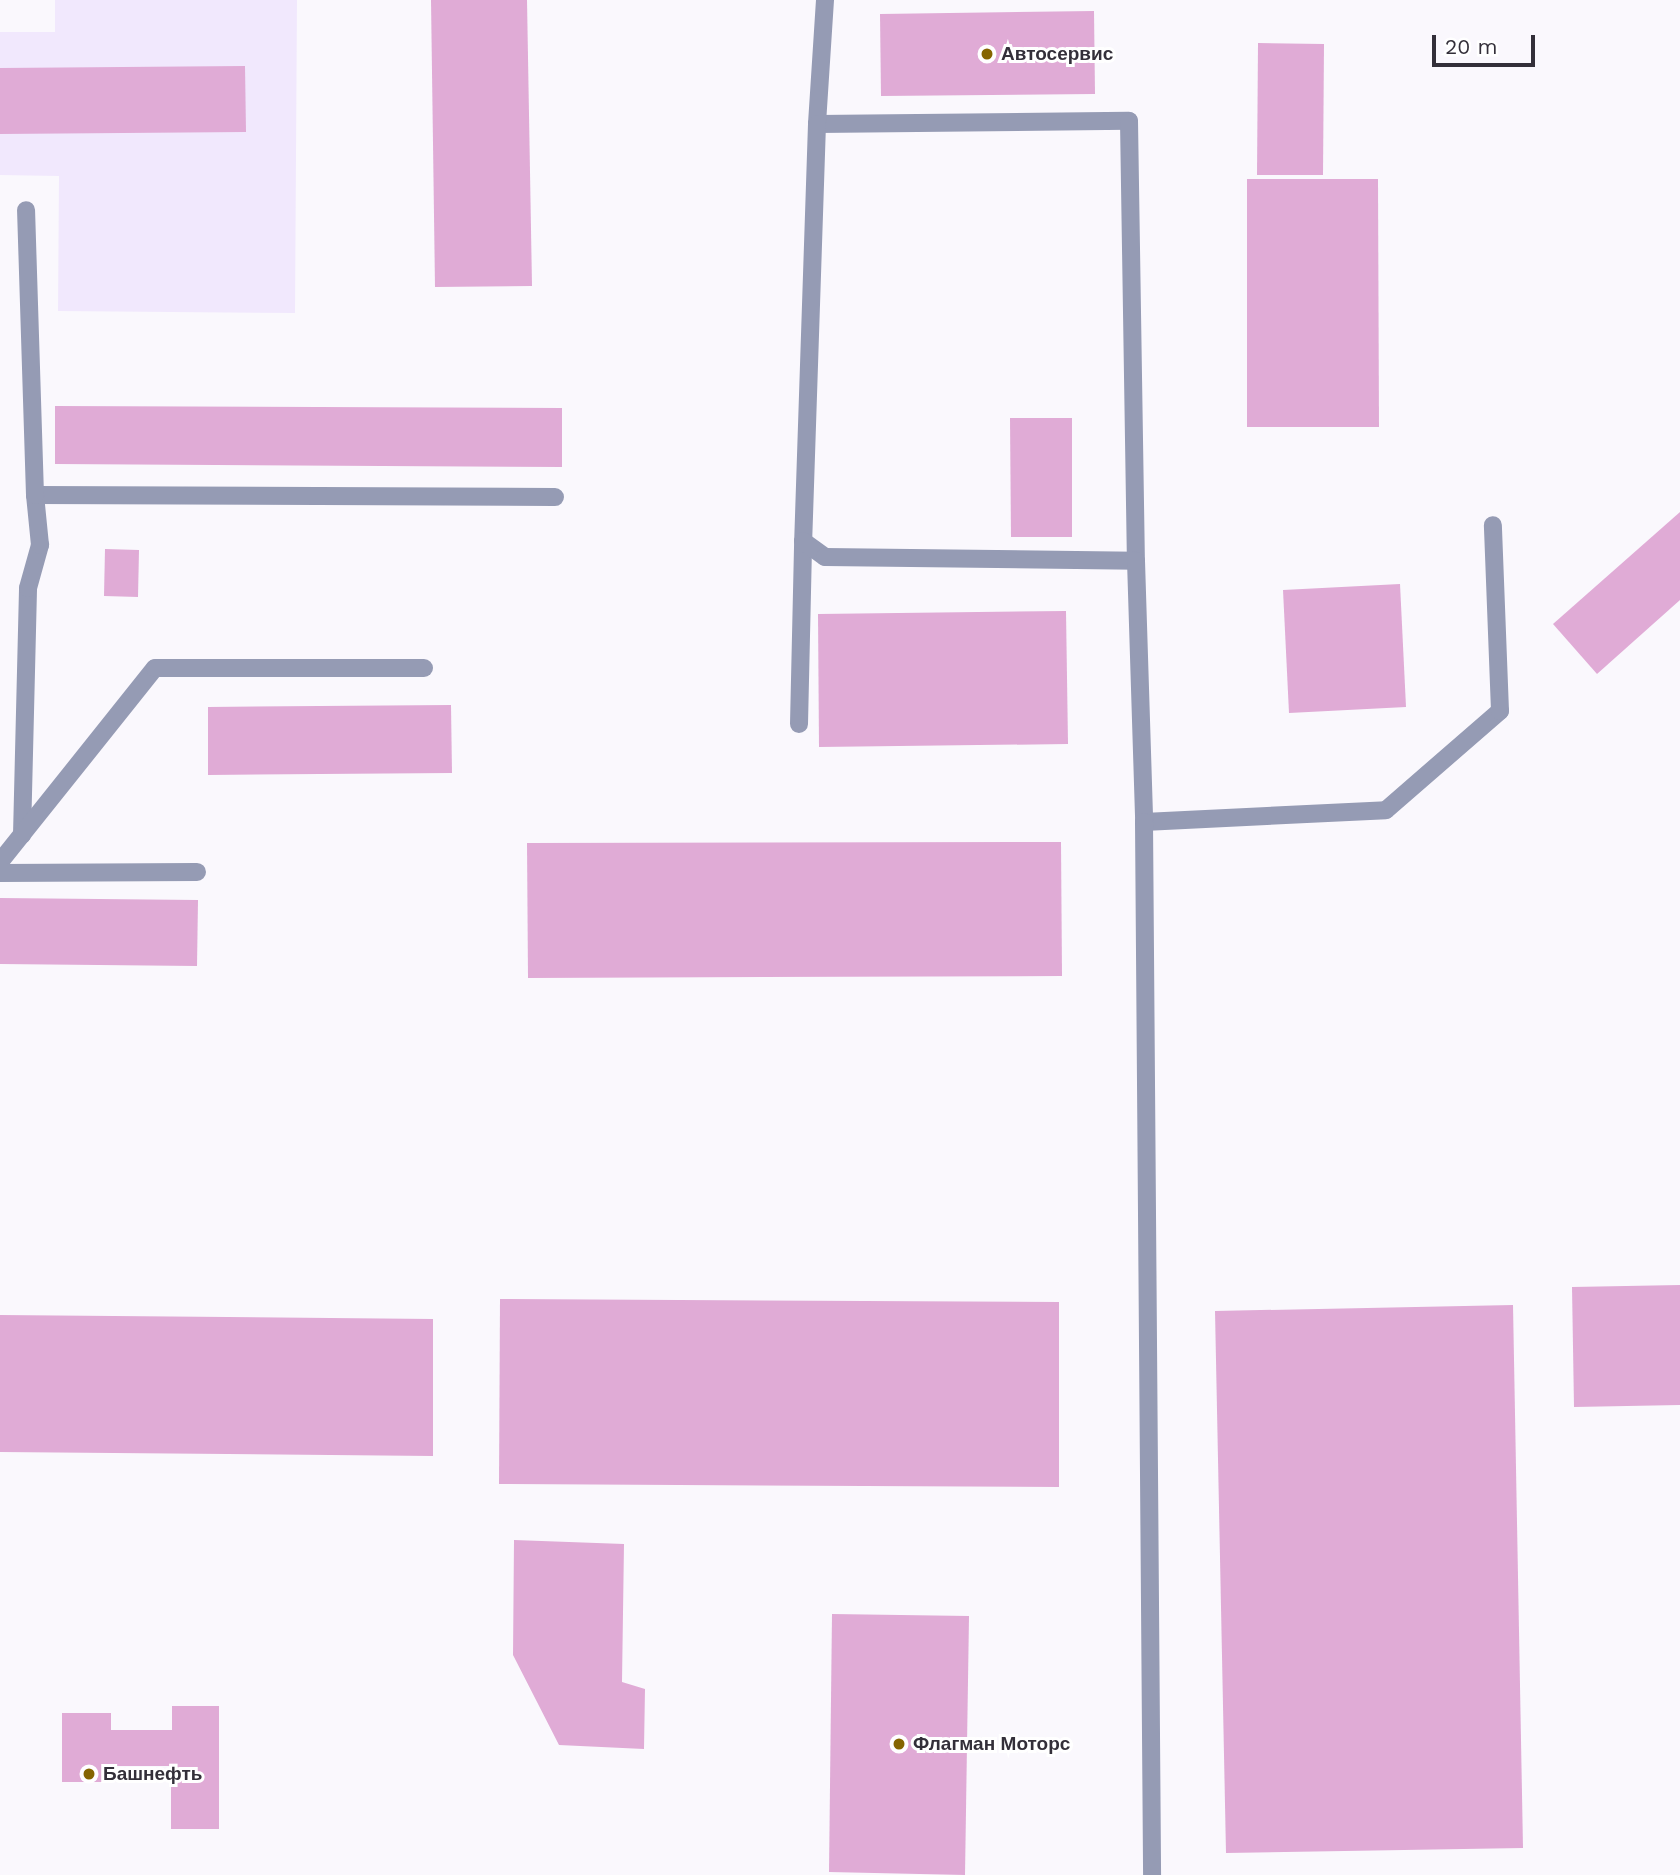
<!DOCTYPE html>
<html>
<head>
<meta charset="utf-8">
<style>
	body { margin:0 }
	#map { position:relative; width:1680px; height:1875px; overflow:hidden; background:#faf8fd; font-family:"Work Sans",sans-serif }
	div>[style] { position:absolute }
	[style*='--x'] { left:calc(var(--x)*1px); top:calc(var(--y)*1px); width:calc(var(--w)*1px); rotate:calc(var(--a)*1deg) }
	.built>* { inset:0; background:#f1e8fd }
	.building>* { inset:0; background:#e0abd6 }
	.lane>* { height:18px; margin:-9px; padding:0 9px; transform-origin:9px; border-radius:9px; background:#959bb4 }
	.street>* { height:18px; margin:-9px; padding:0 9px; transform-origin:9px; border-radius:9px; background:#959bb4 }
	.dots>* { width:19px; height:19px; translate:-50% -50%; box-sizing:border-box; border:4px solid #fff; border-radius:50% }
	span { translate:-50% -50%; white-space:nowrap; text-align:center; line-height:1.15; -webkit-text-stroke:6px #fff; paint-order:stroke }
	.poi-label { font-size:19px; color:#332f39; font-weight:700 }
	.left { translate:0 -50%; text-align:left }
	.scale { position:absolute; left:1432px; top:35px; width:103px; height:32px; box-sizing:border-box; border:4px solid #332f39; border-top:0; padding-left:9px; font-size:21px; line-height:24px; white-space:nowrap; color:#332f39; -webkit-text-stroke:5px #fff; paint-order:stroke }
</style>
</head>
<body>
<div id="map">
	<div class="built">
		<div style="clip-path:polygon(55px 0,297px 0,295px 313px,58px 311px,59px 176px,0 175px,0 32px,55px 32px)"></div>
	</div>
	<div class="building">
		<div style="clip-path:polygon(431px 0,527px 0,532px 286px,435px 287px)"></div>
		<div style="clip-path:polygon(1094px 11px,1095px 94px,881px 96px,880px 14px)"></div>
		<div style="clip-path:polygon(1258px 43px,1324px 44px,1323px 175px,1257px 175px)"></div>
		<div style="clip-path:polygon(245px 66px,246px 132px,0 134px,0 68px)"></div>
		<div style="clip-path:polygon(1247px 179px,1378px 179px,1379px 427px,1247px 427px)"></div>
		<div style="clip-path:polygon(55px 406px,562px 408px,562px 467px,55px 464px)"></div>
		<div style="clip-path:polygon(1010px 418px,1072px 418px,1072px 537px,1011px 537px)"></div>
		<div style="clip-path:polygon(1680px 512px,1680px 600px,1597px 674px,1553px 624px)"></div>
		<div style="clip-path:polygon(105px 549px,139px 550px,138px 597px,104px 596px)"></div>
		<div style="clip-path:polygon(1400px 584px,1406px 707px,1289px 713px,1283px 590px)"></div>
		<div style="clip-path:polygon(1066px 611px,1068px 744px,819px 747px,818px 614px)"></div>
		<div style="clip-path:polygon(451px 705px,452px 773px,208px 775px,208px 707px)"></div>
		<div style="clip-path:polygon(1061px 842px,1062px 976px,528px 978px,527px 843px)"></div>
		<div style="clip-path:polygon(0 898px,198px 900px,197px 966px,0 964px)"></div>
		<div style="clip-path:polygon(1680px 1285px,1680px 1405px,1574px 1407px,1572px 1287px)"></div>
		<div style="clip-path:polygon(500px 1299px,1059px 1302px,1059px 1487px,499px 1484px)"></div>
		<div style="clip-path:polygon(1513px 1305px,1523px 1848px,1226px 1853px,1215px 1311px)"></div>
		<div style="clip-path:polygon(0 1315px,433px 1319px,433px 1456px,0 1452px)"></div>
		<div style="clip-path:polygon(514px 1540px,624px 1544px,622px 1682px,645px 1689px,644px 1749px,559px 1745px,513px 1655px)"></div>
		<div style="clip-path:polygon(832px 1614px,969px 1616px,965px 1875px,829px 1872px)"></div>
		<div style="clip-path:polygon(172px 1706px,219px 1706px,219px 1829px,171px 1829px,171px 1766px,116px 1766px,116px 1782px,62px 1782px,62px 1713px,111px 1713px,111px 1730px,172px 1730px)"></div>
	</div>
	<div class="lane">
		<div style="--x:817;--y:124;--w:312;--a:-0.6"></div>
		<div style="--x:1129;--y:121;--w:440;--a:89.1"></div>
		<div style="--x:35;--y:495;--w:520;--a:0.22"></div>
		<div style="--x:799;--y:724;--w:183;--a:-88.7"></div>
		<div style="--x:1144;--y:822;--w:242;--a:-2.8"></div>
		<div style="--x:1386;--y:810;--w:151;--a:-41"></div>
		<div style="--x:1500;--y:711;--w:186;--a:-92.2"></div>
		<div style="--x:22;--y:835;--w:247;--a:-88.6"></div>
		<div style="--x:28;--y:588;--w:45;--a:-74.4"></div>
		<div style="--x:40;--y:545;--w:50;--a:-95.7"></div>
		<div style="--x:35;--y:495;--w:285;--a:-91.8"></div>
		<div style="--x:0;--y:862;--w:248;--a:-51.4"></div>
		<div style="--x:155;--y:668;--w:269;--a:0"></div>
		<div style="--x:0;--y:873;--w:197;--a:-0.3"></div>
	</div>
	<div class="street">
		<div style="--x:825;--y:0;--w:124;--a:93.7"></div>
		<div style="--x:817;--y:124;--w:417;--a:91.9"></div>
		<div style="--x:803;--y:541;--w:27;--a:36"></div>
		<div style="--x:825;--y:557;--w:311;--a:0.7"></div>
		<div style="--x:1136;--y:561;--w:261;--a:88.2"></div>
		<div style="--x:1144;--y:822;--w:1053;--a:89.56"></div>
	</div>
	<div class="dots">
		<div style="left:987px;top:54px;background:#856500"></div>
		<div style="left:899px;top:1744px;background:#856500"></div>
		<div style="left:89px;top:1774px;background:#856500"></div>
	</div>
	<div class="poi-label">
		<span class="left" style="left:1001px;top:54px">Автосервис</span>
		<span class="left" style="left:913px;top:1744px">Флагман Моторс</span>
		<span class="left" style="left:103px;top:1774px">Башнефть</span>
	</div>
	<div class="scale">20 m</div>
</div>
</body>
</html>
